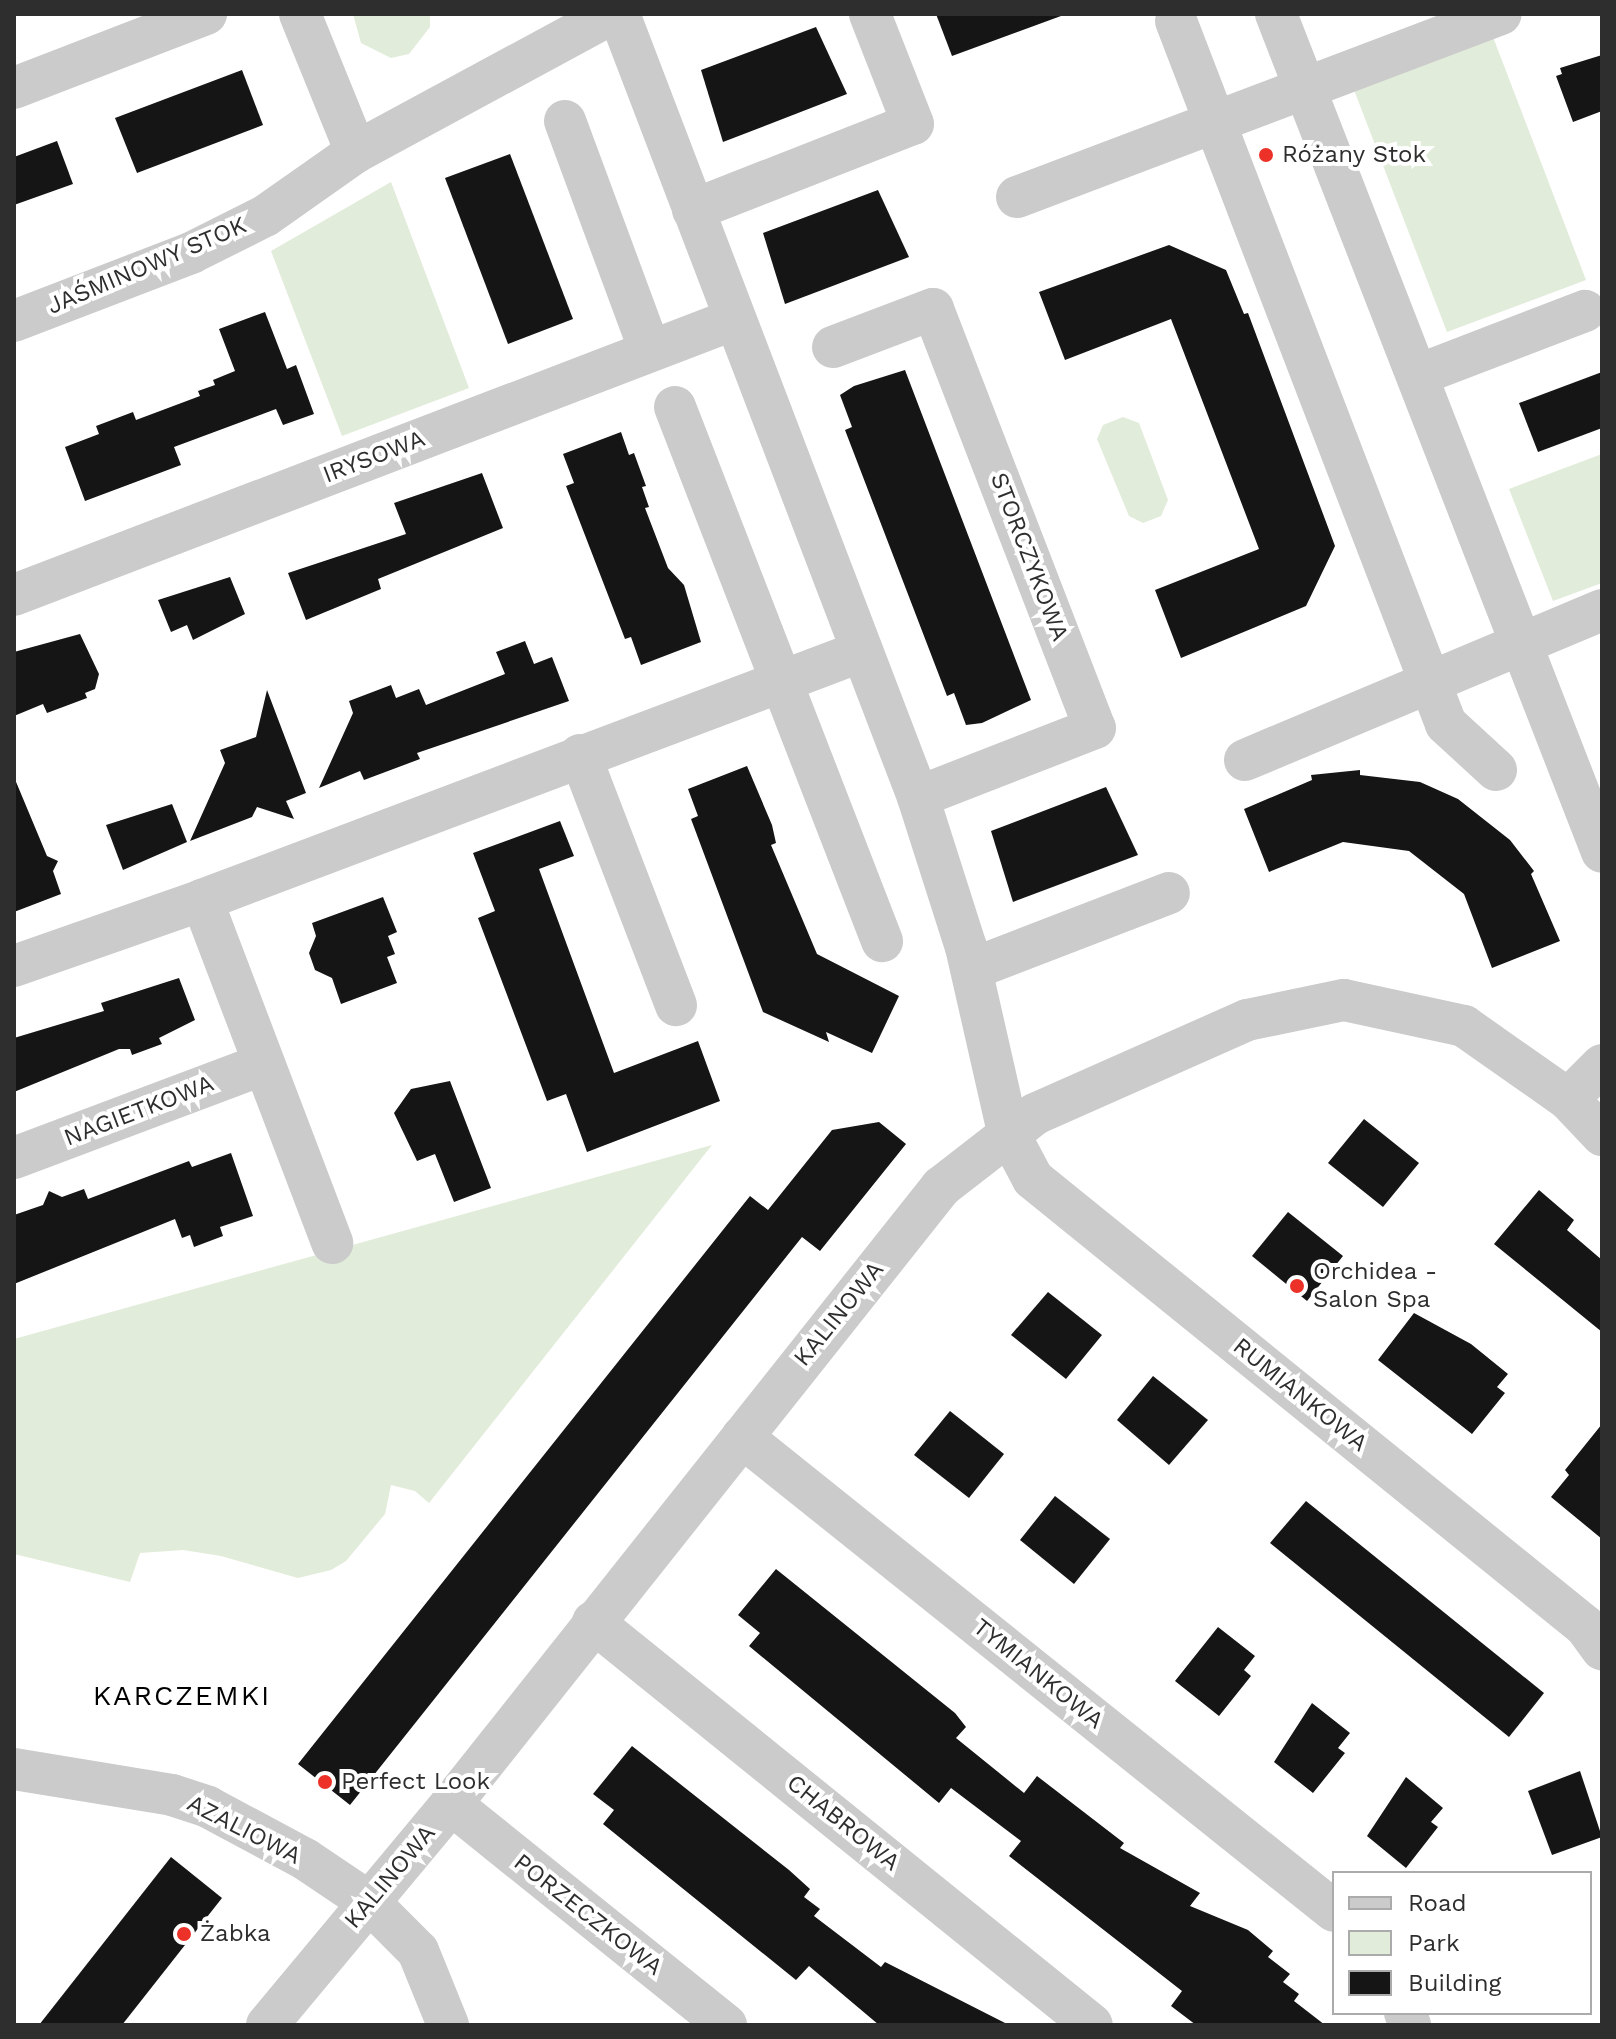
<!DOCTYPE html>
<html>
<head>
<meta charset="utf-8">
<style>
	body { margin:0 }
	#map { position:relative; width:1616px; height:2039px; overflow:hidden; background:#fff; font-family:"Work Sans",sans-serif }
	div>[style] { position:absolute }
	[style*='--x'] { left:calc(var(--x)*1px); top:calc(var(--y)*1px); width:calc(var(--w)*1px); rotate:calc(var(--a)*1deg) }
	.green>* { inset:0; background:#e2ecda }
	.building>* { inset:0; background:#151515 }
	.minor>* { height:42px; margin:-21px; padding:0 21px; transform-origin:21px; border-radius:21px; background:#cbcbcb }
	.dots>* { width:22px; height:22px; translate:-50% -50%; box-sizing:border-box; border:4px solid #fff; border-radius:50% }
	span { translate:-50% -50%; white-space:nowrap; text-align:center; line-height:1.15; -webkit-text-stroke:8px #fff; paint-order:stroke }
	.poi-label { font-size:24px; color:#2e2e2e }
	.left { translate:0 -50%; text-align:left }
	.street-label { font-size:24px; color:#2e2e2e }
	.quarter-label { font-size:28px; color:#000; letter-spacing:2px }
	.frame { position:absolute; inset:0; border:16px solid #2e2e2e; pointer-events:none }
	.legend { position:absolute; left:1332px; top:1871px; width:260px; height:144px; box-sizing:border-box; background:#fff; border:2px solid #ababab; margin:0; padding:10px 14px; list-style:none; font-size:24px; color:#2e2e2e }
	.legend li { display:flex; align-items:center; gap:16px; height:40px }
	.legend b { width:40px; border:2px solid #ababab }
</style>
</head>
<body>
<div id="map">
	<div class="green">
		<div style="clip-path:polygon(353px 14px,430px 14px,430px 27px,409px 54px,391px 58px,361px 43px)"></div>
		<div style="clip-path:polygon(1493px 37px,1586px 280px,1447px 332px,1354px 90px)"></div>
		<div style="clip-path:polygon(391px 182px,469px 388px,342px 436px,271px 251px)"></div>
		<div style="clip-path:polygon(1123px 417px,1139px 423px,1168px 500px,1161px 516px,1143px 523px,1129px 516px,1097px 439px,1103px 425px)"></div>
		<div style="clip-path:polygon(1602px 454px,1602px 583px,1553px 601px,1509px 489px)"></div>
		<div style="clip-path:polygon(712px 1145px,429px 1503px,415px 1491px,391px 1485px,385px 1514px,346px 1561px,331px 1570px,298px 1578px,221px 1556px,183px 1550px,140px 1553px,130px 1582px,14px 1554px,14px 1339px)"></div>
	</div>
	<div class="building">
		<div style="clip-path:polygon(936px 14px,1061px 14px,1061px 16px,952px 56px)"></div>
		<div style="clip-path:polygon(816px 27px,847px 94px,723px 142px,701px 70px)"></div>
		<div style="clip-path:polygon(1602px 55px,1602px 111px,1573px 122px,1556px 76px,1562px 74px,1560px 68px)"></div>
		<div style="clip-path:polygon(242px 70px,263px 125px,137px 173px,115px 118px)"></div>
		<div style="clip-path:polygon(57px 141px,73px 184px,14px 205px,14px 157px)"></div>
		<div style="clip-path:polygon(510px 154px,573px 319px,508px 344px,445px 178px)"></div>
		<div style="clip-path:polygon(878px 190px,909px 257px,785px 304px,763px 233px)"></div>
		<div style="clip-path:polygon(1169px 245px,1226px 270px,1244px 314px,1248px 313px,1335px 546px,1306px 606px,1181px 658px,1155px 590px,1259px 549px,1171px 319px,1065px 360px,1039px 292px)"></div>
		<div style="clip-path:polygon(265px 312px,287px 369px,296px 365px,314px 414px,283px 425px,276px 409px,174px 447px,181px 465px,85px 501px,65px 447px,99px 434px,96px 426px,133px 412px,136px 420px,200px 396px,198px 391px,215px 385px,213px 380px,235px 371px,219px 329px)"></div>
		<div style="clip-path:polygon(905px 370px,1031px 700px,982px 723px,966px 725px,954px 693px,947px 696px,845px 430px,852px 427px,840px 395px,854px 386px)"></div>
		<div style="clip-path:polygon(1602px 372px,1602px 428px,1538px 452px,1519px 403px)"></div>
		<div style="clip-path:polygon(621px 432px,629px 455px,634px 453px,646px 486px,642px 487px,649px 507px,645px 508px,668px 568px,684px 585px,701px 642px,641px 665px,631px 637px,625px 639px,566px 486px,574px 483px,563px 454px)"></div>
		<div style="clip-path:polygon(482px 473px,503px 528px,378px 579px,381px 589px,306px 620px,288px 573px,406px 534px,394px 503px)"></div>
		<div style="clip-path:polygon(230px 577px,245px 614px,193px 640px,187px 625px,171px 632px,158px 600px)"></div>
		<div style="clip-path:polygon(80px 634px,99px 674px,95px 689px,85px 693px,87px 698px,47px 713px,43px 704px,14px 716px,14px 652px)"></div>
		<div style="clip-path:polygon(525px 641px,534px 664px,552px 657px,569px 701px,417px 753px,420px 759px,364px 780px,360px 771px,319px 788px,353px 713px,349px 701px,391px 685px,396px 698px,419px 689px,426px 705px,505px 674px,496px 652px)"></div>
		<div style="clip-path:polygon(267px 690px,306px 793px,286px 801px,294px 819px,257px 807px,252px 817px,190px 841px,225px 763px,220px 750px,256px 737px)"></div>
		<div style="clip-path:polygon(747px 766px,772px 825px,776px 843px,771px 845px,817px 954px,899px 996px,872px 1053px,826px 1032px,829px 1042px,763px 1012px,691px 819px,698px 816px,688px 789px)"></div>
		<div style="clip-path:polygon(1360px 770px,1360px 775px,1420px 782px,1458px 799px,1510px 840px,1534px 871px,1531px 874px,1560px 941px,1492px 968px,1464px 894px,1409px 851px,1343px 842px,1269px 872px,1244px 809px,1312px 780px,1311px 775px)"></div>
		<div style="clip-path:polygon(14px 777px,47px 856px,58px 861px,53px 871px,61px 894px,14px 912px)"></div>
		<div style="clip-path:polygon(1106px 787px,1138px 855px,1013px 902px,991px 831px)"></div>
		<div style="clip-path:polygon(172px 804px,187px 842px,123px 870px,106px 825px)"></div>
		<div style="clip-path:polygon(560px 821px,574px 856px,539px 869px,614px 1073px,698px 1041px,720px 1101px,587px 1152px,566px 1094px,547px 1101px,478px 918px,495px 911px,473px 853px)"></div>
		<div style="clip-path:polygon(383px 897px,397px 932px,388px 936px,395px 954px,387px 957px,397px 983px,341px 1004px,332px 978px,315px 970px,309px 953px,316px 936px,312px 923px)"></div>
		<div style="clip-path:polygon(179px 978px,195px 1020px,159px 1038px,162px 1044px,132px 1055px,130px 1049px,119px 1049px,14px 1092px,14px 1038px,104px 1011px,101px 1003px)"></div>
		<div style="clip-path:polygon(450px 1081px,491px 1188px,454px 1202px,435px 1154px,417px 1161px,394px 1113px,411px 1089px)"></div>
		<div style="clip-path:polygon(1364px 1119px,1419px 1163px,1383px 1207px,1328px 1163px)"></div>
		<div style="clip-path:polygon(879px 1122px,906px 1144px,820px 1251px,802px 1237px,350px 1805px,298px 1764px,750px 1196px,768px 1210px,832px 1130px)"></div>
		<div style="clip-path:polygon(231px 1153px,253px 1216px,220px 1227px,223px 1236px,194px 1247px,190px 1235px,182px 1238px,175px 1219px,14px 1284px,14px 1215px,43px 1205px,49px 1191px,62px 1197px,84px 1189px,88px 1199px,189px 1161px,192px 1167px)"></div>
		<div style="clip-path:polygon(1539px 1190px,1574px 1220px,1567px 1230px,1602px 1260px,1602px 1332px,1494px 1244px)"></div>
		<div style="clip-path:polygon(1288px 1212px,1343px 1256px,1307px 1301px,1252px 1256px)"></div>
		<div style="clip-path:polygon(1048px 1292px,1102px 1335px,1066px 1379px,1011px 1335px)"></div>
		<div style="clip-path:polygon(1414px 1313px,1471px 1344px,1508px 1374px,1497px 1387px,1505px 1393px,1472px 1434px,1378px 1360px)"></div>
		<div style="clip-path:polygon(1153px 1376px,1208px 1420px,1169px 1465px,1117px 1420px)"></div>
		<div style="clip-path:polygon(950px 1411px,1004px 1454px,969px 1498px,914px 1455px)"></div>
		<div style="clip-path:polygon(1602px 1424px,1602px 1539px,1551px 1497px,1569px 1475px,1565px 1470px)"></div>
		<div style="clip-path:polygon(1055px 1496px,1110px 1539px,1074px 1584px,1020px 1540px)"></div>
		<div style="clip-path:polygon(1306px 1501px,1544px 1693px,1509px 1737px,1270px 1543px)"></div>
		<div style="clip-path:polygon(776px 1569px,955px 1713px,966px 1727px,956px 1738px,1024px 1793px,1037px 1776px,1124px 1843px,1120px 1848px,1200px 1893px,1190px 1906px,1248px 1930px,1273px 1951px,1268px 1957px,1290px 1974px,1283px 1982px,1299px 1994px,1294px 2001px,1325px 2025px,1196px 2025px,1171px 2006px,1182px 1991px,1009px 1856px,1021px 1841px,951px 1788px,939px 1803px,749px 1646px,760px 1633px,738px 1615px)"></div>
		<div style="clip-path:polygon(1218px 1627px,1255px 1656px,1244px 1670px,1251px 1676px,1219px 1716px,1175px 1681px)"></div>
		<div style="clip-path:polygon(1312px 1703px,1350px 1733px,1338px 1748px,1345px 1753px,1313px 1793px,1274px 1762px)"></div>
		<div style="clip-path:polygon(632px 1746px,789px 1870px,810px 1889px,804px 1897px,820px 1909px,814px 1916px,881px 1967px,885px 1962px,1009px 2025px,879px 2025px,809px 1966px,796px 1980px,603px 1824px,614px 1810px,593px 1794px)"></div>
		<div style="clip-path:polygon(1580px 1771px,1602px 1837px,1552px 1855px,1528px 1791px)"></div>
		<div style="clip-path:polygon(1406px 1777px,1443px 1808px,1431px 1822px,1438px 1827px,1406px 1868px,1367px 1836px)"></div>
		<div style="clip-path:polygon(171px 1857px,222px 1898px,122px 2025px,39px 2025px)"></div>
	</div>
	<div class="minor">
		<div style="--x:300;--y:14;--w:149;--a:67.9"></div>
		<div style="--x:619;--y:14;--w:838;--a:69.1"></div>
		<div style="--x:918;--y:797;--w:157;--a:72.3"></div>
		<div style="--x:966;--y:947;--w:190;--a:77.2"></div>
		<div style="--x:1008;--y:1132;--w:53;--a:62"></div>
		<div style="--x:1033;--y:1179;--w:710;--a:39"></div>
		<div style="--x:1585;--y:1626;--w:29;--a:54"></div>
		<div style="--x:1276;--y:14;--w:899;--a:68.74"></div>
		<div style="--x:1176;--y:21;--w:753;--a:68.99"></div>
		<div style="--x:1446;--y:724;--w:68;--a:42.6"></div>
		<div style="--x:14;--y:88;--w:206;--a:-21.1"></div>
		<div style="--x:565;--y:121;--w:245;--a:69.7"></div>
		<div style="--x:1017;--y:197;--w:517;--a:-20.71"></div>
		<div style="--x:693;--y:210;--w:236;--a:-21.4"></div>
		<div style="--x:913;--y:124;--w:118;--a:-111.4"></div>
		<div style="--x:14;--y:321;--w:190;--a:-21"></div>
		<div style="--x:191;--y:253;--w:83;--a:-26.6"></div>
		<div style="--x:265;--y:216;--w:111;--a:-35.1"></div>
		<div style="--x:356;--y:152;--w:290;--a:-28.4"></div>
		<div style="--x:833;--y:347;--w:107;--a:-20.8"></div>
		<div style="--x:933;--y:309;--w:449;--a:68.9"></div>
		<div style="--x:1095;--y:728;--w:190;--a:158.7"></div>
		<div style="--x:1418;--y:375;--w:179;--a:-21"></div>
		<div style="--x:675;--y:407;--w:573;--a:68.81"></div>
		<div style="--x:14;--y:595;--w:772;--a:-20.95"></div>
		<div style="--x:580;--y:755;--w:268;--a:69"></div>
		<div style="--x:1245;--y:760;--w:387;--a:-22.8"></div>
		<div style="--x:202;--y:900;--w:367;--a:69.2"></div>
		<div style="--x:14;--y:966;--w:199;--a:-19.3"></div>
		<div style="--x:202;--y:900;--w:705;--a:-20.67"></div>
		<div style="--x:972;--y:969;--w:211;--a:-21.1"></div>
		<div style="--x:1568;--y:1099;--w:48;--a:-45"></div>
		<div style="--x:14;--y:1158;--w:267;--a:-20.6"></div>
		<div style="--x:742;--y:1437;--w:758;--a:38.68"></div>
		<div style="--x:593;--y:1622;--w:641;--a:38.92"></div>
		<div style="--x:14;--y:1769;--w:160;--a:9.3"></div>
		<div style="--x:172;--y:1795;--w:38;--a:18"></div>
		<div style="--x:208;--y:1807;--w:110;--a:28.2"></div>
		<div style="--x:305;--y:1859;--w:77;--a:33.9"></div>
		<div style="--x:369;--y:1902;--w:69;--a:45"></div>
		<div style="--x:418;--y:1951;--w:80;--a:67.9"></div>
		<div style="--x:451;--y:1804;--w:353;--a:38.8"></div>
		<div style="--x:1405;--y:2013;--w:13;--a:67"></div>
		<div style="--x:267;--y:2025;--w:288;--a:-50.2"></div>
		<div style="--x:451;--y:1804;--w:788;--a:-51.54"></div>
		<div style="--x:941;--y:1187;--w:119;--a:-37.8"></div>
		<div style="--x:1035;--y:1114;--w:232;--a:-23.9"></div>
		<div style="--x:1247;--y:1020;--w:99;--a:-11.7"></div>
		<div style="--x:1344;--y:1000;--w:123;--a:12.2"></div>
		<div style="--x:1464;--y:1026;--w:127;--a:35.1"></div>
		<div style="--x:1568;--y:1099;--w:50;--a:46.6"></div>
	</div>
	<div class="dots">
		<div style="left:1266px;top:155px;background:#ec3128"></div>
		<div style="left:1297px;top:1286px;background:#ec3128"></div>
		<div style="left:325px;top:1782px;background:#ec3128"></div>
		<div style="left:184px;top:1934px;background:#ec3128"></div>
	</div>
	<div class="poi-label">
		<span class="left" style="left:1282px;top:155px">Różany Stok</span>
		<span class="left" style="left:1313px;top:1286px">Orchidea -<br>Salon Spa</span>
		<span class="left" style="left:341px;top:1782px">Perfect Look</span>
		<span class="left" style="left:200px;top:1934px">Żabka</span>
	</div>
	<div class="street-label">
		<span style="left:147px;top:266px;rotate:-23deg">JAŚMINOWY STOK</span>
		<span style="left:374px;top:457px;rotate:-21deg">IRYSOWA</span>
		<span style="left:1029px;top:557px;rotate:69deg">STORCZYKOWA</span>
		<span style="left:139px;top:1111px;rotate:-21deg">NAGIETKOWA</span>
		<span style="left:839px;top:1314px;rotate:-51deg">KALINOWA</span>
		<span style="left:1300px;top:1395px;rotate:39deg">RUMIANKOWA</span>
		<span style="left:1038px;top:1674px;rotate:39deg">TYMIANKOWA</span>
		<span style="left:843px;top:1823px;rotate:39deg">CHABROWA</span>
		<span style="left:244px;top:1830px;rotate:27deg">AZALIOWA</span>
		<span style="left:390px;top:1877px;rotate:-50deg">KALINOWA</span>
		<span style="left:588px;top:1915px;rotate:38deg">PORZECZKOWA</span>
	</div>
	<div class="quarter-label">
		<span style="left:182px;top:1696px">KARCZEMKI</span>
	</div>
	<div class="frame"></div>
	<ul class="legend">
	<li><b style="height:10px;background:#cbcbcb"></b>Road</li>
	<li><b style="height:22px;background:#e2ecda"></b>Park</li>
	<li><b style="height:22px;background:#151515"></b>Building</li>
	</ul>
</div>
</body>
</html>
